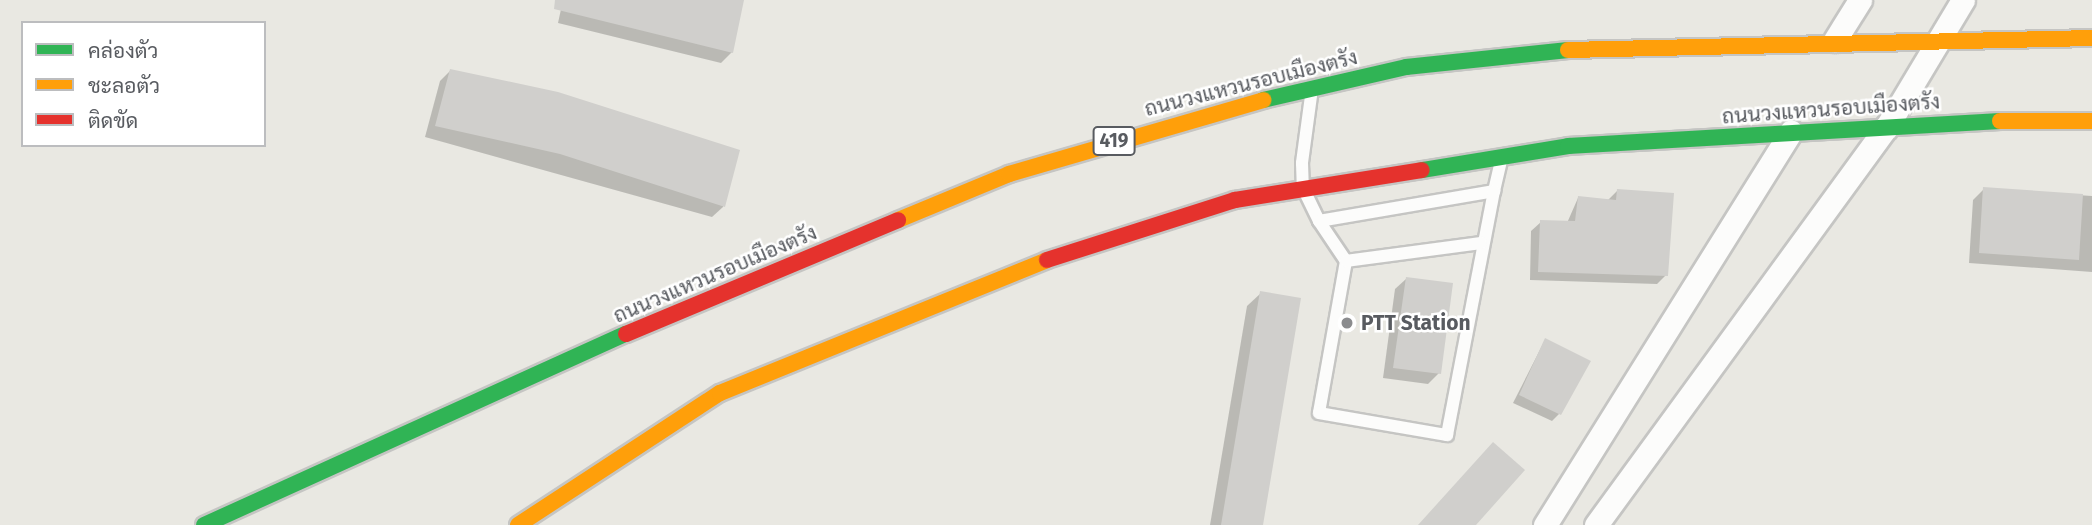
<!DOCTYPE html>
<html>
<head>
<meta charset="utf-8">
<style>
	body { margin:0 }
	#map { position:relative; width:2092px; height:525px; overflow:hidden; background:#e9e8e2; font-family:"Fira Sans",Sarabun,sans-serif }
	div>[style] { position:absolute }
	[style*='--x'] { left:calc(var(--x)*1px); top:calc(var(--y)*1px); width:calc(var(--w)*1px); rotate:calc(var(--a)*1deg) }
	.shadow>* { inset:0; background:#0003 }
	.building>* { inset:0; background:#d0cfcc }
	.roads { filter:drop-shadow(2px 0 #c5c5c3) drop-shadow(-2px 0 #c5c5c3) drop-shadow(0 2px #c5c5c3) drop-shadow(0 -2px #c5c5c3) }
	.lane>* { height:12px; margin:-6px; padding:0 6px; transform-origin:6px; border-radius:6px; background:#fcfcfb }
	.street>* { height:23px; margin:-11.5px; padding:0 11.5px; transform-origin:11.5px; border-radius:11.5px; background:#fcfcfb }
	.fast>* { height:16px; margin:-8px; padding:0 8px; transform-origin:8px; border-radius:8px; background:#30b455 }
	.slow>* { height:16px; margin:-8px; padding:0 8px; transform-origin:8px; border-radius:8px; background:#ff9f0a }
	.jam>* { height:16px; margin:-8px; padding:0 8px; transform-origin:8px; border-radius:8px; background:#e5322d }
	.dots>* { width:19px; height:19px; translate:-50% -50%; box-sizing:border-box; border:4px solid #fff; border-radius:50% }
	span { translate:-50% -50%; white-space:nowrap; text-align:center; line-height:1.15; -webkit-text-stroke:5px #fff; paint-order:stroke }
	.shield-label span { padding:2px 5px; background:#fff; border:2px solid; border-radius:5px; -webkit-text-stroke-width:0 }
	.shield-label { font-size:19px; color:#585b60; font-weight:700 }
	.street-label { font-size:21px; color:#585b60 }
	.poi-label { font-size:21px; color:#585b60; font-weight:700 }
	.left { translate:0 -50%; text-align:left }
	.legend { position:absolute; left:21px; top:21px; width:245px; height:126px; box-sizing:border-box; background:#fff; border:2px solid #bcbdbf; margin:0; padding:9px 12px; list-style:none; font-size:21px; color:#585b60 }
	.legend li { display:flex; align-items:center; gap:14px; height:35px }
	.legend b { width:35px; border:2px solid #bcbdbf }
</style>
</head>
<body>
<div id="map">
	<div class="shadow">
		<div style="clip-path:polygon(563px 0,743px 0,732px 52px,721px 63px,558px 23px)"></div>
		<div style="clip-path:polygon(451px 70px,738px 151px,723px 207px,712px 217px,425px 137px,440px 81px)"></div>
		<div style="clip-path:polygon(1984px 189px,2092px 196px,2092px 272px,1969px 263px,1973px 200px)"></div>
		<div style="clip-path:polygon(1618px 190px,1666px 275px,1657px 284px,1530px 280px,1531px 231px,1541px 222px,1567px 223px,1578px 198px,1608px 200px)"></div>
		<div style="clip-path:polygon(1406px 279px,1439px 373px,1428px 384px,1383px 378px,1395px 289px)"></div>
		<div style="clip-path:polygon(1261px 293px,1261px 525px,1210px 525px,1247px 306px)"></div>
		<div style="clip-path:polygon(1545px 340px,1559px 414px,1552px 421px,1513px 403px)"></div>
	</div>
	<div class="building">
		<div style="clip-path:polygon(555px 0,744px 0,733px 53px,554px 9px)"></div>
		<div style="clip-path:polygon(450px 69px,558px 92px,740px 150px,725px 207px,560px 154px,435px 126px)"></div>
		<div style="clip-path:polygon(1983px 187px,2083px 194px,2079px 260px,1979px 253px)"></div>
		<div style="clip-path:polygon(1617px 189px,1674px 193px,1668px 276px,1538px 272px,1540px 220px,1575px 221px,1578px 196px,1616px 200px)"></div>
		<div style="clip-path:polygon(1406px 277px,1453px 283px,1441px 374px,1393px 368px)"></div>
		<div style="clip-path:polygon(1260px 291px,1301px 298px,1263px 525px,1221px 525px)"></div>
		<div style="clip-path:polygon(1545px 338px,1591px 361px,1561px 415px,1519px 395px)"></div>
		<div style="clip-path:polygon(1493px 442px,1525px 470px,1476px 525px,1418px 525px)"></div>
	</div>
	<div class="roads">
		<div class="lane">
			<div style="--x:1311;--y:96;--w:68;--a:97.7"></div>
			<div style="--x:1302;--y:163;--w:25;--a:88"></div>
			<div style="--x:1303;--y:188;--w:37;--a:64"></div>
			<div style="--x:1319;--y:221;--w:178;--a:-9.7"></div>
			<div style="--x:1494;--y:191;--w:31;--a:-77"></div>
			<div style="--x:1319;--y:221;--w:48;--a:56"></div>
			<div style="--x:1346;--y:261;--w:154;--a:100.1"></div>
			<div style="--x:1319;--y:413;--w:130;--a:9.8"></div>
			<div style="--x:1447;--y:435;--w:248;--a:-79.1"></div>
			<div style="--x:1346;--y:261;--w:136;--a:-7.6"></div>
		</div>
		<div class="street">
			<div style="--x:1835;--y:40;--w:47;--a:-58"></div>
			<div style="--x:1545;--y:525;--w:464;--a:-58"></div>
			<div style="--x:1596;--y:525;--w:492;--a:-53.9"></div>
			<div style="--x:1886;--y:128;--w:149;--a:-59"></div>
		</div>
		<div class="fast">
			<div style="--x:1263;--y:100;--w:147;--a:-13"></div>
			<div style="--x:1406;--y:67;--w:163;--a:-6"></div>
			<div style="--x:1422;--y:170;--w:148;--a:-9.3"></div>
			<div style="--x:1568;--y:146;--w:433;--a:-3.3"></div>
			<div style="--x:204;--y:525;--w:463;--a:-24.4"></div>
		</div>
		<div class="slow">
			<div style="--x:1568;--y:50;--w:524;--a:-1.31"></div>
			<div style="--x:2000;--y:121;--w:92;--a:0"></div>
			<div style="--x:898;--y:220;--w:120;--a:-22.5"></div>
			<div style="--x:1009;--y:174;--w:265;--a:-16.2"></div>
			<div style="--x:518;--y:525;--w:241;--a:-33.2"></div>
			<div style="--x:720;--y:393;--w:353;--a:-22.1"></div>
		</div>
		<div class="jam">
			<div style="--x:1047;--y:260;--w:197;--a:-17.7"></div>
			<div style="--x:1235;--y:200;--w:189;--a:-9.1"></div>
			<div style="--x:626;--y:334;--w:295;--a:-22.7"></div>
		</div>
	</div>
	<div class="dots">
		<div style="left:1347px;top:323px;background:#8b8c8e"></div>
	</div>
	<div class="shield-label">
		<span style="left:1114px;top:141px">419</span>
	</div>
	<div class="street-label">
		<span style="left:1251px;top:83px;rotate:-14deg">ถนนวงแหวนรอบเมืองตรัง</span>
		<span style="left:1831px;top:109px;rotate:-4deg">ถนนวงแหวนรอบเมืองตรัง</span>
		<span style="left:715px;top:274px;rotate:-23deg">ถนนวงแหวนรอบเมืองตรัง</span>
	</div>
	<div class="poi-label">
		<span class="left" style="left:1361px;top:323px">PTT Station</span>
	</div>
	<ul class="legend">
	<li><b style="height:9px;background:#30b455"></b>คล่องตัว</li>
	<li><b style="height:9px;background:#ff9f0a"></b>ชะลอตัว</li>
	<li><b style="height:9px;background:#e5322d"></b>ติดขัด</li>
	</ul>
</div>
</body>
</html>
